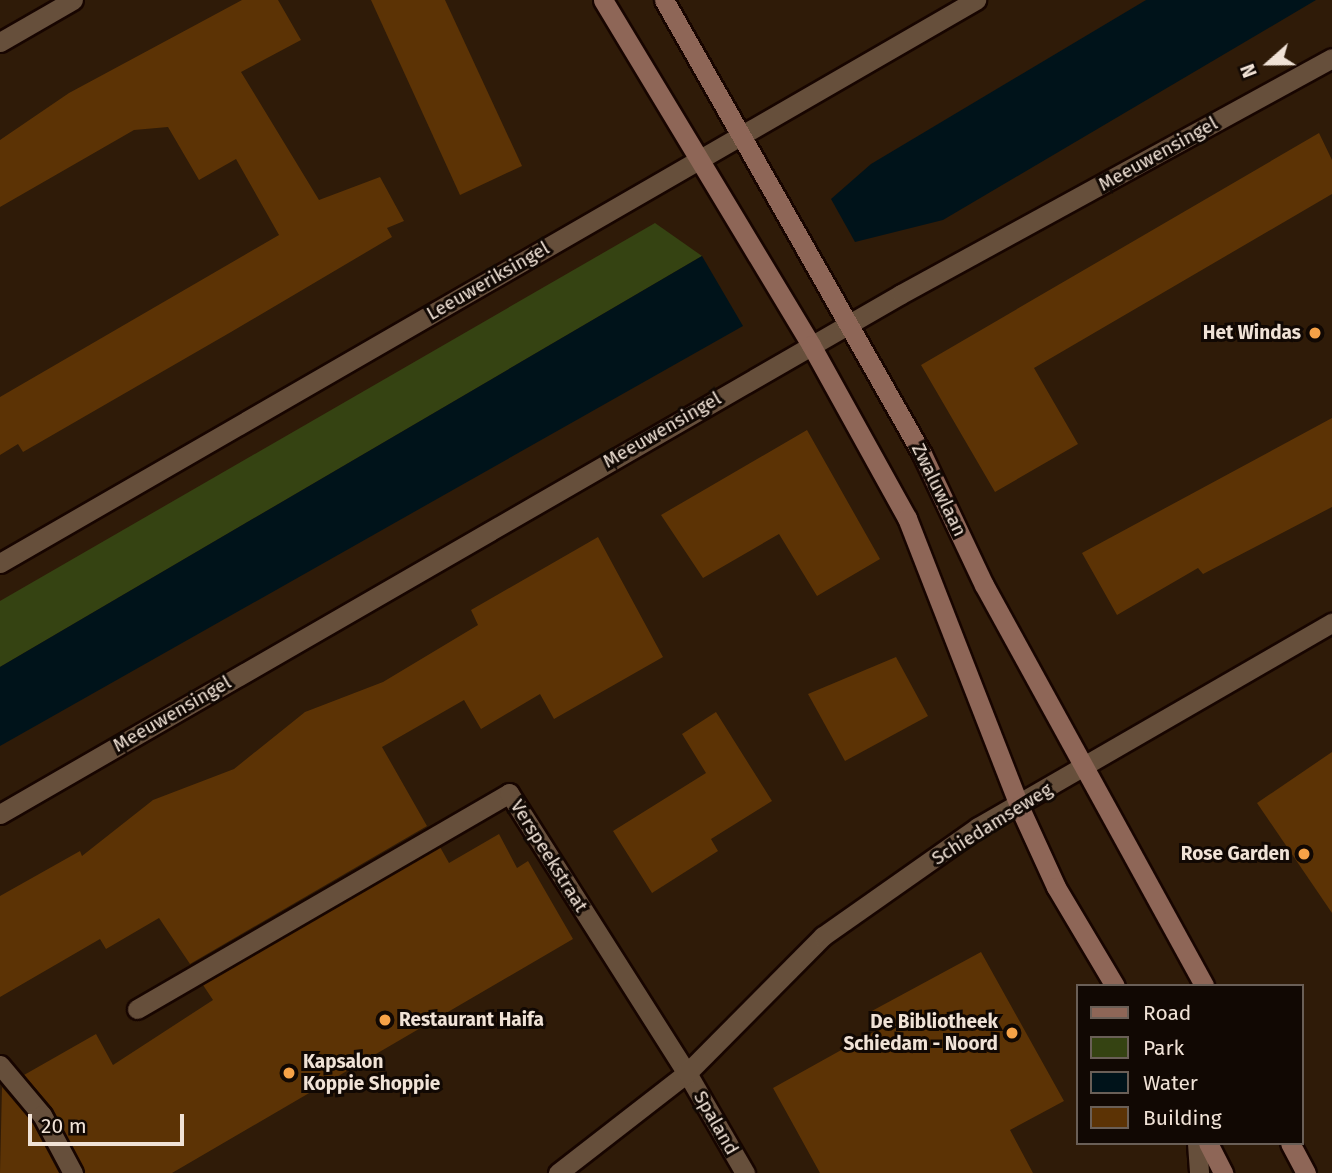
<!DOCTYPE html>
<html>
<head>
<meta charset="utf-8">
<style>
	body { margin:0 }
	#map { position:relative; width:1332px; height:1173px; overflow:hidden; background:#2f1b08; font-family:"Fira Sans",sans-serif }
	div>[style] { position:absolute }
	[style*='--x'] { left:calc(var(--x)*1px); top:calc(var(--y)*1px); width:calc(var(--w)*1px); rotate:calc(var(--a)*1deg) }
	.green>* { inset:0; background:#354312 }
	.water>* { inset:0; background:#00131a }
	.building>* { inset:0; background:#5c3305 }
	.roads { filter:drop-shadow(2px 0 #170500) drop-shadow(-2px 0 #170500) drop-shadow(0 2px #170500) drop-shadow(0 -2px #170500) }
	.service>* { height:19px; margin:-9.5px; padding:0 9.5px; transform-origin:9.5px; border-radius:9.5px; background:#664f3b }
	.minor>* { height:19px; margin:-9.5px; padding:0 9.5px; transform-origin:9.5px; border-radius:9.5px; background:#664f3b }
	.secondary>* { height:19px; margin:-9.5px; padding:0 9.5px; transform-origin:9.5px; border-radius:9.5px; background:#8e6657 }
	.dots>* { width:19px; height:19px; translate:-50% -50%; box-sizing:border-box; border:4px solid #110803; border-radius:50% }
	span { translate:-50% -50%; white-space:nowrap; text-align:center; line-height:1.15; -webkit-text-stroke:6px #110803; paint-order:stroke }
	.street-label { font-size:19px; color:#f0e2d6 }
	.poi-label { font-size:19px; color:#f0e2d6; font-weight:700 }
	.right { translate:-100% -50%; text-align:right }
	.left { translate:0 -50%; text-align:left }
	.legend { position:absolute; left:1076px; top:984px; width:228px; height:161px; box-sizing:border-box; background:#110803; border:2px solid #6a5f57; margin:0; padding:9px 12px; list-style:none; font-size:21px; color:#f0e2d6 }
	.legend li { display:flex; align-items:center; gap:14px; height:35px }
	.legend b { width:35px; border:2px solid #6a5f57 }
	.north { position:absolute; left:1234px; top:28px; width:70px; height:70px; -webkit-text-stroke:5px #110803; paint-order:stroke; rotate:249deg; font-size:19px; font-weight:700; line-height:28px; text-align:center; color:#f0e2d6 }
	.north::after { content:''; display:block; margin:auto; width:24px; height:32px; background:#f0e2d6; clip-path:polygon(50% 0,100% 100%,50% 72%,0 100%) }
	.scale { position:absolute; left:28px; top:1114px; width:156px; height:32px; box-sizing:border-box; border:4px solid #f0e2d6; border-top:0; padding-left:9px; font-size:21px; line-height:24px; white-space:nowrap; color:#f0e2d6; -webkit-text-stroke:5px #110803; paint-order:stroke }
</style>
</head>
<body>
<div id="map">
	<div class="green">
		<div style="clip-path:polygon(655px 223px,702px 256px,0 667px,0 601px)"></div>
	</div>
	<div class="water">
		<div style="clip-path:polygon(1146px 0,1316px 0,943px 220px,855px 242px,831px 199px,871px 164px)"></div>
		<div style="clip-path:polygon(702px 256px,743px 326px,0 746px,0 667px)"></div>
	</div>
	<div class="building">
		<div style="clip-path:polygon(242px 0,278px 0,301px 40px,241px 72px,319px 200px,380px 177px,404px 221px,387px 228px,392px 237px,231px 332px,23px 452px,18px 444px,0 455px,0 397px,279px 235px,236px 159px,199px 180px,168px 127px,134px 130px,0 207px,0 140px,69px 93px)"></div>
		<div style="clip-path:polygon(371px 0,445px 0,522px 166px,460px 195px)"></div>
		<div style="clip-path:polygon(1319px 133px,1332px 160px,1332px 194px,1034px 368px,1078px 444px,995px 492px,921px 365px)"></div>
		<div style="clip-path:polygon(1332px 418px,1332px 507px,1203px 574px,1198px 568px,1117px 615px,1082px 553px)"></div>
		<div style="clip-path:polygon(807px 430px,880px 559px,817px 596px,779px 534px,703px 578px,661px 515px)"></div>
		<div style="clip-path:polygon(598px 537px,663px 657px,554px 719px,540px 694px,481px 729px,464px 700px,382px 747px,427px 826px,190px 964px,159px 918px,106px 949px,100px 939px,0 997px,0 896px,80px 851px,82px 856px,153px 800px,234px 769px,305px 712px,383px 682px,478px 625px,471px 610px)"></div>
		<div style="clip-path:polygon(896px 657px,928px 716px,845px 761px,808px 694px)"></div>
		<div style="clip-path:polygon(716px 712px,772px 801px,711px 839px,718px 851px,652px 893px,613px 831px,706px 773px,682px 734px)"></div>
		<div style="clip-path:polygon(1332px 752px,1332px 913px,1257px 803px)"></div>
		<div style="clip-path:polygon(499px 834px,517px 868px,528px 861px,573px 939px,172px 1173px,85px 1173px,53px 1109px,24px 1075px,96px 1034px,113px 1065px,213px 1000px,203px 985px,440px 847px,449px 863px)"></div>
		<div style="clip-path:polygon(981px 952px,1064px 1101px,1010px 1130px,1033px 1173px,820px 1173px,773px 1088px,879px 1029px,870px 1012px)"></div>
		<div style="clip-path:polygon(2px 1087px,32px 1122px,59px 1173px,0 1173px)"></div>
	</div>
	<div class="roads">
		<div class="service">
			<div style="--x:687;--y:1073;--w:116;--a:59.9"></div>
			<div style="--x:1197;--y:1143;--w:30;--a:86"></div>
		</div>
		<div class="minor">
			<div style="--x:0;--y:42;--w:84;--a:-29.9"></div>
			<div style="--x:0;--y:563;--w:1127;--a:-29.98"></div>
			<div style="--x:0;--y:814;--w:1040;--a:-29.99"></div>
			<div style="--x:901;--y:294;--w:491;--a:-28.7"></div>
			<div style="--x:137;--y:1009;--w:430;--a:-30.1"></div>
			<div style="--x:509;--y:793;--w:332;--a:57.6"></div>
			<div style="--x:0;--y:1065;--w:65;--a:50"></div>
			<div style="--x:42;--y:1115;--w:66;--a:61.9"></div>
			<div style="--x:558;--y:1173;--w:163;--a:-37.8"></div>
			<div style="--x:687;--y:1073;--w:193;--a:-45.2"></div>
			<div style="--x:823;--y:936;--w:189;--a:-35.1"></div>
			<div style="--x:978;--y:827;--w:409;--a:-30"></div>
		</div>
		<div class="secondary">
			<div style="--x:603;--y:0;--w:403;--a:58.9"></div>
			<div style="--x:811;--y:345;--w:198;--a:61"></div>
			<div style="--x:907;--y:518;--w:309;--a:68.7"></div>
			<div style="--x:1019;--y:806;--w:89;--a:65.4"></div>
			<div style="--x:1056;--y:887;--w:115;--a:59.2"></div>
			<div style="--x:664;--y:0;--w:522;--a:60.39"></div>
			<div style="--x:922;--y:454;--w:145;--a:64.7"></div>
			<div style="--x:984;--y:585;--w:457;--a:61.2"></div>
			<div style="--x:1208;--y:1143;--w:34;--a:63"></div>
			<div style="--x:1290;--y:1143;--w:34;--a:62"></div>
		</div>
	</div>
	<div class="dots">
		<div style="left:1315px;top:333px;background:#f6a247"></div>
		<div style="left:1304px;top:854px;background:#f6a247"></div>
		<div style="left:385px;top:1020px;background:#f6a247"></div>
		<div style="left:1012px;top:1033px;background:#f6a247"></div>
		<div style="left:289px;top:1073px;background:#f6a247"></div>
	</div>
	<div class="street-label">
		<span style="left:1158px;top:154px;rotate:-29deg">Meeuwensingel</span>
		<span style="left:488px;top:281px;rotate:-30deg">Leeuweriksingel</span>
		<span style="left:662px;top:430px;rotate:-30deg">Meeuwensingel</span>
		<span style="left:939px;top:490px;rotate:64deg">Zwaluwlaan</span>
		<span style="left:172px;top:714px;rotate:-30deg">Meeuwensingel</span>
		<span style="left:992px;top:824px;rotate:-32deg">Schiedamseweg</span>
		<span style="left:549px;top:856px;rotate:58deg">Verspeekstraat</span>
		<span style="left:716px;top:1123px;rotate:60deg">Spaland</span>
	</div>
	<div class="poi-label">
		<span class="right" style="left:1301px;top:333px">Het Windas</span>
		<span class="right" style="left:1290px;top:854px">Rose Garden</span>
		<span class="left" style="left:399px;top:1020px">Restaurant Haifa</span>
		<span class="right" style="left:998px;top:1033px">De Bibliotheek<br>Schiedam - Noord</span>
		<span class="left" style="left:303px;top:1073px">Kapsalon<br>Koppie Shoppie</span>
	</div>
	<ul class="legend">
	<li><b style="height:9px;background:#8e6657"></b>Road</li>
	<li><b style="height:19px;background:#354312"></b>Park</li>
	<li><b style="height:19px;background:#00131a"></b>Water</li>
	<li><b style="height:19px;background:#5c3305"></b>Building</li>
	</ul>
	<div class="north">N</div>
	<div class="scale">20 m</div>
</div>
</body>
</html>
